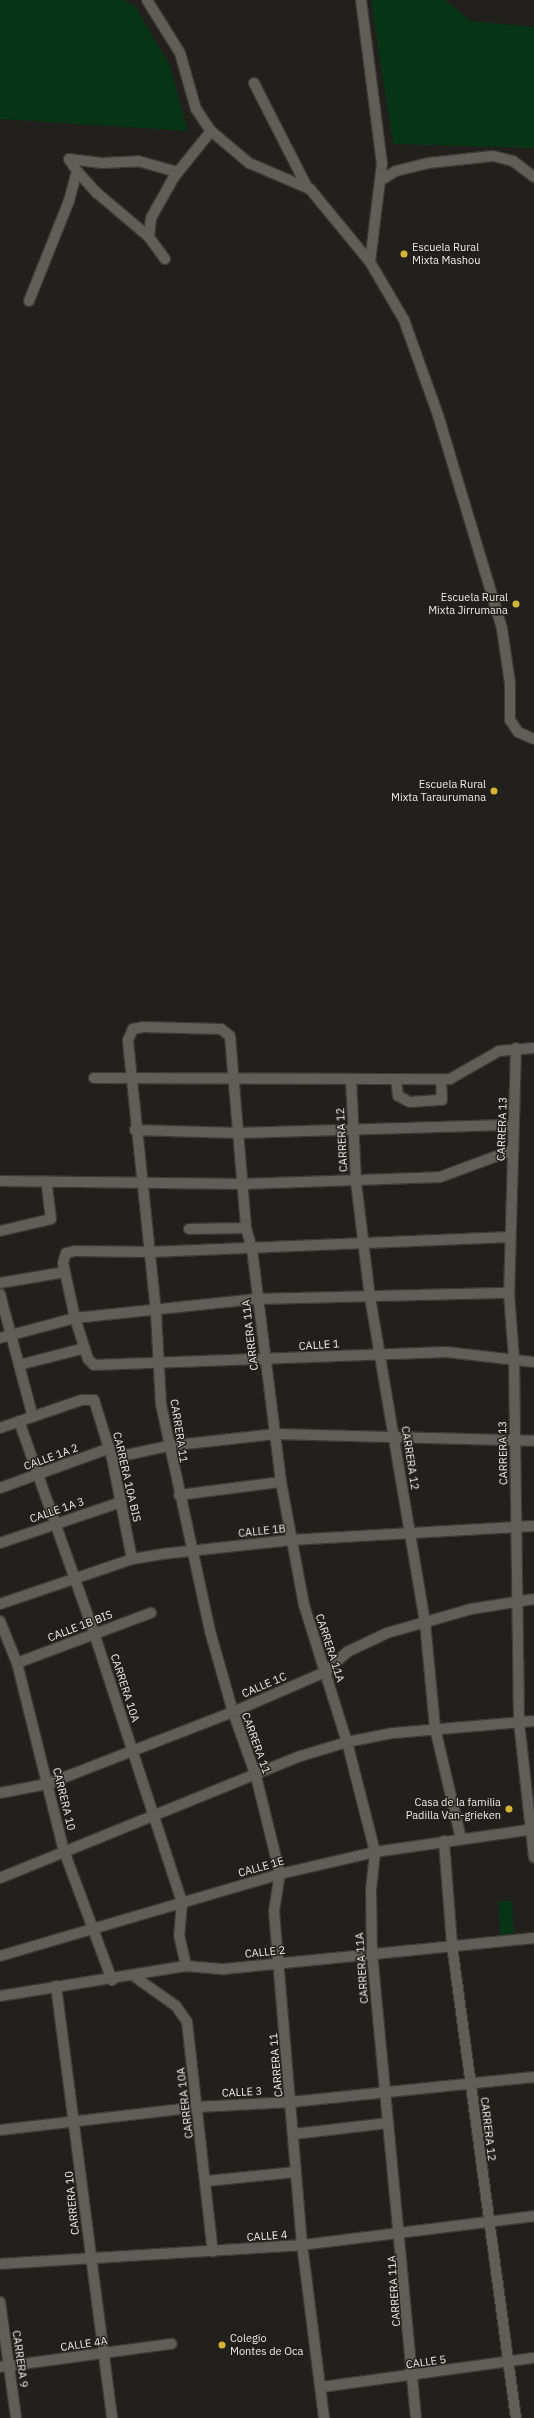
<!DOCTYPE html>
<html>
<head>
<meta charset="utf-8">
<style>
	body { margin:0 }
	#map { position:relative; width:534px; height:2418px; overflow:hidden; background:#22201c; font-family:"IBM Plex Sans",sans-serif }
	div>[style] { position:absolute }
	[style*='--x'] { left:calc(var(--x)*1px); top:calc(var(--y)*1px); width:calc(var(--w)*1px); rotate:calc(var(--a)*1deg) }
	.green>* { inset:0; background:#083515 }
	.roads { filter:drop-shadow(1px 0 #3c3b38) drop-shadow(-1px 0 #3c3b38) drop-shadow(0 1px #3c3b38) drop-shadow(0 -1px #3c3b38) }
	.street>* { height:10px; margin:-5px; padding:0 5px; transform-origin:5px; border-radius:5px; background:#615e5a }
	.dots>* { width:11px; height:11px; translate:-50% -50%; box-sizing:border-box; border:2px solid #22201c; border-radius:50% }
	span { translate:-50% -50%; white-space:nowrap; text-align:center; line-height:1.15; -webkit-text-stroke:3px #22201c; paint-order:stroke }
	.poi-label { font-size:11px; color:#ebeae8 }
	.left { translate:0 -50%; text-align:left }
	.right { translate:-100% -50%; text-align:right }
	.street-label { font-size:11px; color:#ebeae8 }
</style>
</head>
<body>
<div id="map">
	<div class="green">
		<div style="clip-path:polygon(0 0,123px 0,135px 6px,170px 66px,188px 131px,0 119px)"></div>
		<div style="clip-path:polygon(371px 0,445px 0,471px 21px,534px 27px,534px 148px,393px 144px)"></div>
		<div style="clip-path:polygon(498px 1901px,512px 1901px,514px 1937px,501px 1938px)"></div>
	</div>
	<div class="roads">
		<div class="street">
			<div style="--x:147;--y:0;--w:62;--a:58.1"></div>
			<div style="--x:180;--y:53;--w:58;--a:74.1"></div>
			<div style="--x:196;--y:109;--w:27;--a:56"></div>
			<div style="--x:211;--y:131;--w:50;--a:40.1"></div>
			<div style="--x:249;--y:163;--w:66;--a:23.1"></div>
			<div style="--x:310;--y:189;--w:94;--a:50.6"></div>
			<div style="--x:370;--y:262;--w:67;--a:59.6"></div>
			<div style="--x:404;--y:320;--w:101;--a:70.3"></div>
			<div style="--x:438;--y:415;--w:223;--a:73.3"></div>
			<div style="--x:502;--y:629;--w:55;--a:81.6"></div>
			<div style="--x:510;--y:683;--w:37;--a:90"></div>
			<div style="--x:510;--y:720;--w:14;--a:56"></div>
			<div style="--x:518;--y:732;--w:17;--a:24"></div>
			<div style="--x:361;--y:0;--w:165;--a:82.7"></div>
			<div style="--x:382;--y:164;--w:99;--a:97"></div>
			<div style="--x:254;--y:83;--w:117;--a:63"></div>
			<div style="--x:77;--y:171;--w:14;--a:-124"></div>
			<div style="--x:69;--y:159;--w:34;--a:7"></div>
			<div style="--x:103;--y:163;--w:35;--a:-3"></div>
			<div style="--x:138;--y:161;--w:41;--a:15.8"></div>
			<div style="--x:381;--y:180;--w:17;--a:-31"></div>
			<div style="--x:396;--y:171;--w:34;--a:-14"></div>
			<div style="--x:429;--y:163;--w:64;--a:-6.2"></div>
			<div style="--x:493;--y:156;--w:21;--a:14"></div>
			<div style="--x:513;--y:161;--w:26;--a:37"></div>
			<div style="--x:165;--y:259;--w:27;--a:-126"></div>
			<div style="--x:149;--y:237;--w:19;--a:-84"></div>
			<div style="--x:151;--y:218;--w:47;--a:-60.7"></div>
			<div style="--x:174;--y:177;--w:59;--a:-51.2"></div>
			<div style="--x:29;--y:301;--w:108;--a:-68.2"></div>
			<div style="--x:69;--y:201;--w:31;--a:-75"></div>
			<div style="--x:77;--y:171;--w:30;--a:48"></div>
			<div style="--x:97;--y:193;--w:68;--a:40.2"></div>
			<div style="--x:516;--y:1048;--w:245;--a:91.6"></div>
			<div style="--x:509;--y:1293;--w:67;--a:85.7"></div>
			<div style="--x:514;--y:1360;--w:362;--a:89.2"></div>
			<div style="--x:519;--y:1722;--w:136;--a:83.7"></div>
			<div style="--x:94;--y:1078;--w:356;--a:0.2"></div>
			<div style="--x:450;--y:1079;--w:56;--a:-29.7"></div>
			<div style="--x:499;--y:1051;--w:35;--a:-5"></div>
			<div style="--x:351;--y:1079;--w:103;--a:87.2"></div>
			<div style="--x:356;--y:1182;--w:116;--a:83.1"></div>
			<div style="--x:370;--y:1297;--w:330;--a:80.4"></div>
			<div style="--x:425;--y:1622;--w:106;--a:84.6"></div>
			<div style="--x:435;--y:1728;--w:114;--a:76.8"></div>
			<div style="--x:396;--y:1079;--w:17;--a:83"></div>
			<div style="--x:398;--y:1096;--w:13;--a:27"></div>
			<div style="--x:410;--y:1102;--w:32;--a:-4"></div>
			<div style="--x:442;--y:1100;--w:20;--a:-93"></div>
			<div style="--x:135;--y:1130;--w:103;--a:1.7"></div>
			<div style="--x:238;--y:1133;--w:276;--a:-1.7"></div>
			<div style="--x:0;--y:1181;--w:243;--a:0.7"></div>
			<div style="--x:243;--y:1184;--w:197;--a:-2"></div>
			<div style="--x:440;--y:1177;--w:78;--a:-20.3"></div>
			<div style="--x:189;--y:1229;--w:57;--a:-1"></div>
			<div style="--x:0;--y:1231;--w:52;--a:-13.2"></div>
			<div style="--x:51;--y:1219;--w:38;--a:-97"></div>
			<div style="--x:510;--y:1237;--w:360;--a:177.6"></div>
			<div style="--x:150;--y:1252;--w:75;--a:-179.2"></div>
			<div style="--x:75;--y:1251;--w:9;--a:167"></div>
			<div style="--x:66;--y:1253;--w:10;--a:107"></div>
			<div style="--x:63;--y:1263;--w:56;--a:77.7"></div>
			<div style="--x:75;--y:1318;--w:43;--a:72.4"></div>
			<div style="--x:88;--y:1359;--w:8;--a:45"></div>
			<div style="--x:94;--y:1365;--w:353;--a:-2.1"></div>
			<div style="--x:447;--y:1352;--w:88;--a:6.6"></div>
			<div style="--x:0;--y:1283;--w:66;--a:-9.6"></div>
			<div style="--x:0;--y:1294;--w:127;--a:75"></div>
			<div style="--x:0;--y:1338;--w:78;--a:-14.9"></div>
			<div style="--x:75;--y:1318;--w:183;--a:-6"></div>
			<div style="--x:257;--y:1299;--w:252;--a:-1.4"></div>
			<div style="--x:19;--y:1365;--w:68;--a:-14.4"></div>
			<div style="--x:19;--y:1421;--w:225;--a:70.5"></div>
			<div style="--x:94;--y:1633;--w:284;--a:71.9"></div>
			<div style="--x:182;--y:1903;--w:32;--a:95"></div>
			<div style="--x:179;--y:1935;--w:32;--a:77"></div>
			<div style="--x:0;--y:1428;--w:87;--a:-18.9"></div>
			<div style="--x:82;--y:1400;--w:12;--a:0"></div>
			<div style="--x:94;--y:1400;--w:61;--a:72.8"></div>
			<div style="--x:112;--y:1458;--w:103;--a:78.8"></div>
			<div style="--x:112;--y:1458;--w:57;--a:-12.1"></div>
			<div style="--x:168;--y:1446;--w:108;--a:-6.4"></div>
			<div style="--x:275;--y:1434;--w:259;--a:1.5"></div>
			<div style="--x:0;--y:1488;--w:117;--a:-20"></div>
			<div style="--x:179;--y:1495;--w:103;--a:-7.3"></div>
			<div style="--x:0;--y:1543;--w:128;--a:-18.7"></div>
			<div style="--x:0;--y:1604;--w:139;--a:-18.8"></div>
			<div style="--x:132;--y:1559;--w:30;--a:-9"></div>
			<div style="--x:162;--y:1554;--w:130;--a:-6.2"></div>
			<div style="--x:291;--y:1540;--w:243;--a:-3.3"></div>
			<div style="--x:0;--y:1621;--w:45;--a:68"></div>
			<div style="--x:17;--y:1663;--w:194;--a:76"></div>
			<div style="--x:64;--y:1851;--w:138;--a:69.6"></div>
			<div style="--x:17;--y:1663;--w:143;--a:-20.5"></div>
			<div style="--x:0;--y:1793;--w:48;--a:-10.8"></div>
			<div style="--x:47;--y:1784;--w:199;--a:-21.2"></div>
			<div style="--x:233;--y:1712;--w:100;--a:-23.5"></div>
			<div style="--x:325;--y:1672;--w:30;--a:-42"></div>
			<div style="--x:347;--y:1652;--w:44;--a:-25.4"></div>
			<div style="--x:387;--y:1633;--w:87;--a:-15.9"></div>
			<div style="--x:471;--y:1609;--w:64;--a:-9"></div>
			<div style="--x:444;--y:1841;--w:104;--a:85.6"></div>
			<div style="--x:452;--y:1945;--w:477;--a:82.3"></div>
			<div style="--x:0;--y:1878;--w:325;--a:-22.1"></div>
			<div style="--x:301;--y:1756;--w:48;--a:-16.9"></div>
			<div style="--x:347;--y:1742;--w:47;--a:-11.1"></div>
			<div style="--x:393;--y:1733;--w:142;--a:-4.9"></div>
			<div style="--x:0;--y:1956;--w:292;--a:-16.3"></div>
			<div style="--x:280;--y:1874;--w:98;--a:-13"></div>
			<div style="--x:375;--y:1852;--w:161;--a:-8.2"></div>
			<div style="--x:135;--y:1977;--w:50;--a:35.3"></div>
			<div style="--x:176;--y:2006;--w:19;--a:55"></div>
			<div style="--x:187;--y:2022;--w:231;--a:83.6"></div>
			<div style="--x:56;--y:1986;--w:436;--a:82.6"></div>
			<div style="--x:0;--y:1996;--w:188;--a:-9.2"></div>
			<div style="--x:186;--y:1966;--w:38;--a:5"></div>
			<div style="--x:224;--y:1969;--w:312;--a:-5.7"></div>
			<div style="--x:0;--y:2130;--w:199;--a:-6.6"></div>
			<div style="--x:198;--y:2107;--w:93;--a:-3.1"></div>
			<div style="--x:291;--y:2102;--w:244;--a:-5.9"></div>
			<div style="--x:294;--y:2134;--w:95;--a:-6.7"></div>
			<div style="--x:207;--y:2181;--w:89;--a:-5.8"></div>
			<div style="--x:0;--y:2264;--w:303;--a:-3.6"></div>
			<div style="--x:302;--y:2245;--w:234;--a:-7.1"></div>
			<div style="--x:0;--y:2302;--w:117;--a:82.1"></div>
			<div style="--x:0;--y:2367;--w:173;--a:-7.7"></div>
			<div style="--x:321;--y:2387;--w:215;--a:-7.8"></div>
			<div style="--x:324;--y:2418;--w:174;--a:-97.2"></div>
			<div style="--x:302;--y:2245;--w:335;--a:-94.8"></div>
			<div style="--x:274;--y:1911;--w:37;--a:-81"></div>
			<div style="--x:280;--y:1874;--w:101;--a:-103.8"></div>
			<div style="--x:256;--y:1776;--w:68;--a:-109.8"></div>
			<div style="--x:233;--y:1712;--w:84;--a:-105.9"></div>
			<div style="--x:210;--y:1631;--w:231;--a:-102.2"></div>
			<div style="--x:161;--y:1405;--w:93;--a:-93.1"></div>
			<div style="--x:156;--y:1312;--w:273;--a:-95.9"></div>
			<div style="--x:128;--y:1040;--w:12;--a:-66"></div>
			<div style="--x:133;--y:1029;--w:10;--a:-11"></div>
			<div style="--x:143;--y:1027;--w:78;--a:1.5"></div>
			<div style="--x:221;--y:1029;--w:11;--a:38"></div>
			<div style="--x:230;--y:1036;--w:193;--a:85.2"></div>
			<div style="--x:246;--y:1228;--w:22;--a:74"></div>
			<div style="--x:252;--y:1249;--w:235;--a:82.9"></div>
			<div style="--x:281;--y:1482;--w:125;--a:79.4"></div>
			<div style="--x:304;--y:1605;--w:144;--a:72.6"></div>
			<div style="--x:347;--y:1742;--w:114;--a:75.7"></div>
			<div style="--x:375;--y:1852;--w:39;--a:96"></div>
			<div style="--x:371;--y:1891;--w:62;--a:89.1"></div>
			<div style="--x:372;--y:1953;--w:467;--a:84.6"></div>
		</div>
	</div>
	<div class="dots">
		<div style="left:404px;top:254px;background:#d4b635"></div>
		<div style="left:516px;top:604px;background:#d4b635"></div>
		<div style="left:494px;top:791px;background:#d4b635"></div>
		<div style="left:509px;top:1809px;background:#d4b635"></div>
		<div style="left:222px;top:2345px;background:#d4b635"></div>
	</div>
	<div class="poi-label">
		<span class="left" style="left:412px;top:254px">Escuela Rural<br>Mixta Mashou</span>
		<span class="right" style="left:508px;top:604px">Escuela Rural<br>Mixta Jirrumana</span>
		<span class="right" style="left:486px;top:791px">Escuela Rural<br>Mixta Taraurumana</span>
		<span class="right" style="left:501px;top:1809px">Casa de la familia<br>Padilla Van-grieken</span>
		<span class="left" style="left:230px;top:2345px">Colegio<br>Montes de Oca</span>
	</div>
	<div class="street-label">
		<span style="left:502px;top:1129px;rotate:-88deg">CARRERA 13</span>
		<span style="left:342px;top:1140px;rotate:-93deg">CARRERA 12</span>
		<span style="left:250px;top:1335px;rotate:-97deg">CARRERA 11A</span>
		<span style="left:319px;top:1345px;rotate:-4deg">CALLE 1</span>
		<span style="left:179px;top:1431px;rotate:81deg">CARRERA 11</span>
		<span style="left:503px;top:1453px;rotate:-91deg">CARRERA 13</span>
		<span style="left:51px;top:1457px;rotate:-20deg">CALLE 1A 2</span>
		<span style="left:410px;top:1458px;rotate:81deg">CARRERA 12</span>
		<span style="left:127px;top:1477px;rotate:77deg">CARRERA 10A BIS</span>
		<span style="left:57px;top:1510px;rotate:-19deg">CALLE 1A 3</span>
		<span style="left:262px;top:1531px;rotate:-6deg">CALLE 1B</span>
		<span style="left:80px;top:1626px;rotate:-21deg">CALLE 1B BIS</span>
		<span style="left:330px;top:1648px;rotate:72deg">CARRERA 11A</span>
		<span style="left:264px;top:1685px;rotate:-23deg">CALLE 1C</span>
		<span style="left:125px;top:1688px;rotate:72deg">CARRERA 10A</span>
		<span style="left:256px;top:1743px;rotate:70deg">CARRERA 11</span>
		<span style="left:64px;top:1799px;rotate:76deg">CARRERA 10</span>
		<span style="left:261px;top:1867px;rotate:-16deg">CALLE 1E</span>
		<span style="left:265px;top:1952px;rotate:-6deg">CALLE 2</span>
		<span style="left:362px;top:1968px;rotate:-94deg">CARRERA 11A</span>
		<span style="left:276px;top:2065px;rotate:-95deg">CARRERA 11</span>
		<span style="left:242px;top:2092px;rotate:-3deg">CALLE 3</span>
		<span style="left:185px;top:2103px;rotate:-97deg">CARRERA 10A</span>
		<span style="left:488px;top:2129px;rotate:83deg">CARRERA 12</span>
		<span style="left:72px;top:2203px;rotate:-96deg">CARRERA 10</span>
		<span style="left:267px;top:2236px;rotate:-4deg">CALLE 4</span>
		<span style="left:394px;top:2291px;rotate:-94deg">CARRERA 11A</span>
		<span style="left:84px;top:2344px;rotate:-8deg">CALLE 4A</span>
		<span style="left:20px;top:2359px;rotate:82deg">CARRERA 9</span>
		<span style="left:426px;top:2362px;rotate:-8deg">CALLE 5</span>
	</div>
</div>
</body>
</html>
